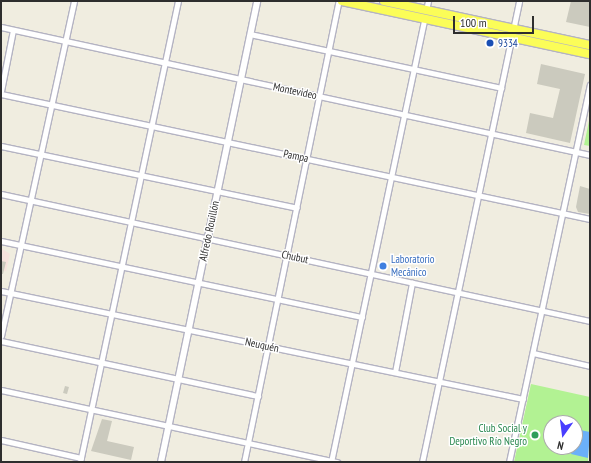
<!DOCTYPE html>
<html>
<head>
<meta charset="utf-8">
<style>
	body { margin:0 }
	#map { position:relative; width:591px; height:463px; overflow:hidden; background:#f0ede0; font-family:"PT Sans Narrow",sans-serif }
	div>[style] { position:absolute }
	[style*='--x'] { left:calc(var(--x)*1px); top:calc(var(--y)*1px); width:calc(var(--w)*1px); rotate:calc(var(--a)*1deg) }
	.medical>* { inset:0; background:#f7e2dd }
	.pitch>* { inset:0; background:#b2f293 }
	.water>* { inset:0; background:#6bb0f9 }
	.building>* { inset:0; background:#cbcabe }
	.roads { filter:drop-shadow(1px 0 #b4b3c2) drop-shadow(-1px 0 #b4b3c2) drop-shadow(0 1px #b4b3c2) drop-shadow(0 -1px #b4b3c2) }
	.minor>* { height:5px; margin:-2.5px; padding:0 2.5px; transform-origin:2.5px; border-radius:2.5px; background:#fff }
	.tertiary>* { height:6px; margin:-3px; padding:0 3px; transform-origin:3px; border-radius:3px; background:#fff }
	.primary>* { height:8px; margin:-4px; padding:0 4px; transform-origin:4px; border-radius:4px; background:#fbfd58 }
	.dots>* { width:11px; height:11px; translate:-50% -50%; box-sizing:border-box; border:2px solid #fff; border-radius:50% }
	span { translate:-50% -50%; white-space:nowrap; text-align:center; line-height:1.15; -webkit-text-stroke:3px #fff; paint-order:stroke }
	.transit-label { font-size:11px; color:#164399 }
	.left { translate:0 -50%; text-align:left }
	.street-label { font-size:11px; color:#2e2e2e }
	.shop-label { font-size:11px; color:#366cbe }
	.leisure-label { font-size:11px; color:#27864d }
	.right { translate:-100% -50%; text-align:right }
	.frame { position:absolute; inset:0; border:2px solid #2e2e2e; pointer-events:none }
	.north { position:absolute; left:543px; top:415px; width:40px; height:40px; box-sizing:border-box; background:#fff; border:1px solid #ababab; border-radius:50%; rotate:194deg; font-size:11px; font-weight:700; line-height:16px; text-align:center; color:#2e2e2e }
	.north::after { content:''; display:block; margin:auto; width:14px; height:18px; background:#493eff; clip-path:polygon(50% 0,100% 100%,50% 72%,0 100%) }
	.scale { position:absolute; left:453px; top:16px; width:81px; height:18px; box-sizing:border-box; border:2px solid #2e2e2e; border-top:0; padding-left:5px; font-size:12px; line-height:14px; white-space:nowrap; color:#2e2e2e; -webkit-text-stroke:3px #fff; paint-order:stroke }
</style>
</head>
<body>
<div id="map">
	<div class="medical">
		<div style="clip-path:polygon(1px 248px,10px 254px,6px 271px,1px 270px)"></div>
	</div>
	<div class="pitch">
		<div style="clip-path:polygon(590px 116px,590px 146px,584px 145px)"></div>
		<div style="clip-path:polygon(evenodd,531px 384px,590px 397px,588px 462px,514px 462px,531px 384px,551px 423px,575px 423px,575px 447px,551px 447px,551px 423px)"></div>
	</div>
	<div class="water">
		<div style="clip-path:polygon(580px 430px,590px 432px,588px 458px,571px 454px)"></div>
	</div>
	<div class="building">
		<div style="clip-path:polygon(571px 1px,590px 1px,590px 27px,566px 22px)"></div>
		<div style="clip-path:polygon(541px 64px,585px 74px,570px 143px,526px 133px,530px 113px,553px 118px,560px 89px,537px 84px)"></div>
		<div style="clip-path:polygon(580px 186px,590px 189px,590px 214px,578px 212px,576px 207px)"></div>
		<div style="clip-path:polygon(1px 261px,6px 262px,3px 274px,1px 274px)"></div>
		<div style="clip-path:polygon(65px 386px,69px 387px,67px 394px,63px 393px)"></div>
		<div style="clip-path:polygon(102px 419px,112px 421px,107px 441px,134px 447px,131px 460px,91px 451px)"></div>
	</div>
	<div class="roads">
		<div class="minor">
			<div style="--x:426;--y:10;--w:9;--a:-77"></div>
			<div style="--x:1;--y:27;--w:603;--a:12.26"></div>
			<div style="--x:250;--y:34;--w:257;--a:12.1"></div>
			<div style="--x:1;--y:91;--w:62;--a:-78.9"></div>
			<div style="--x:1;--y:94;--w:602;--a:11.98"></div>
			<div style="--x:1;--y:146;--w:302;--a:11.8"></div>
			<div style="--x:1;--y:194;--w:603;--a:12.17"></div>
			<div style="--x:1;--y:241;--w:369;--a:11.9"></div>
			<div style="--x:1;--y:291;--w:533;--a:11.69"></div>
			<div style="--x:1;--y:336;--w:343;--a:-77.7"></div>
			<div style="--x:1;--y:341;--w:263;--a:12.1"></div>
			<div style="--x:533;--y:353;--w:58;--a:12.8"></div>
			<div style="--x:395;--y:372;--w:91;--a:-79.2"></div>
			<div style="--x:1;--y:390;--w:344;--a:12.1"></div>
			<div style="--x:1;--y:440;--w:82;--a:12.7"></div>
			<div style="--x:80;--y:462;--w:471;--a:-78"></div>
			<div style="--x:244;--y:462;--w:471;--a:-78.4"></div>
			<div style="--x:331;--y:462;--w:453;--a:-78.1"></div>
			<div style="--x:422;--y:462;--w:471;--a:-78.1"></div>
			<div style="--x:509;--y:462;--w:386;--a:-77.9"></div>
		</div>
		<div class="tertiary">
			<div style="--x:161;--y:462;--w:471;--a:-78.2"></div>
		</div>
		<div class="primary">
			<div style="--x:342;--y:1;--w:254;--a:12.1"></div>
			<div style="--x:384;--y:1;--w:211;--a:12.1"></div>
		</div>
	</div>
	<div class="dots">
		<div style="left:490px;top:43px;background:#1a4fb4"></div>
		<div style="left:383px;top:266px;background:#3f7fe0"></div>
		<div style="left:535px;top:435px;background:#2e9e5b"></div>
	</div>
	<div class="transit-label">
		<span class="left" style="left:498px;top:43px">9334</span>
	</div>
	<div class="street-label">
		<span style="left:295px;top:91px;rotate:12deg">Montevideo</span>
		<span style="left:296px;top:156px;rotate:12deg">Pampa</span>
		<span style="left:209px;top:231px;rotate:-78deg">Alfredo Rouillón</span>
		<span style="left:295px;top:257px;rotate:12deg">Chubut</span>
		<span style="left:262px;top:345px;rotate:12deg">Neuquén</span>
	</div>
	<div class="shop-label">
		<span class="left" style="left:391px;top:266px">Laboratorio<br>Mecánico</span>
	</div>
	<div class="leisure-label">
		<span class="right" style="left:527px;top:435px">Club Social y<br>Deportivo Río Negro</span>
	</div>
	<div class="frame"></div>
	<div class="north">N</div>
	<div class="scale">100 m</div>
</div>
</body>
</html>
